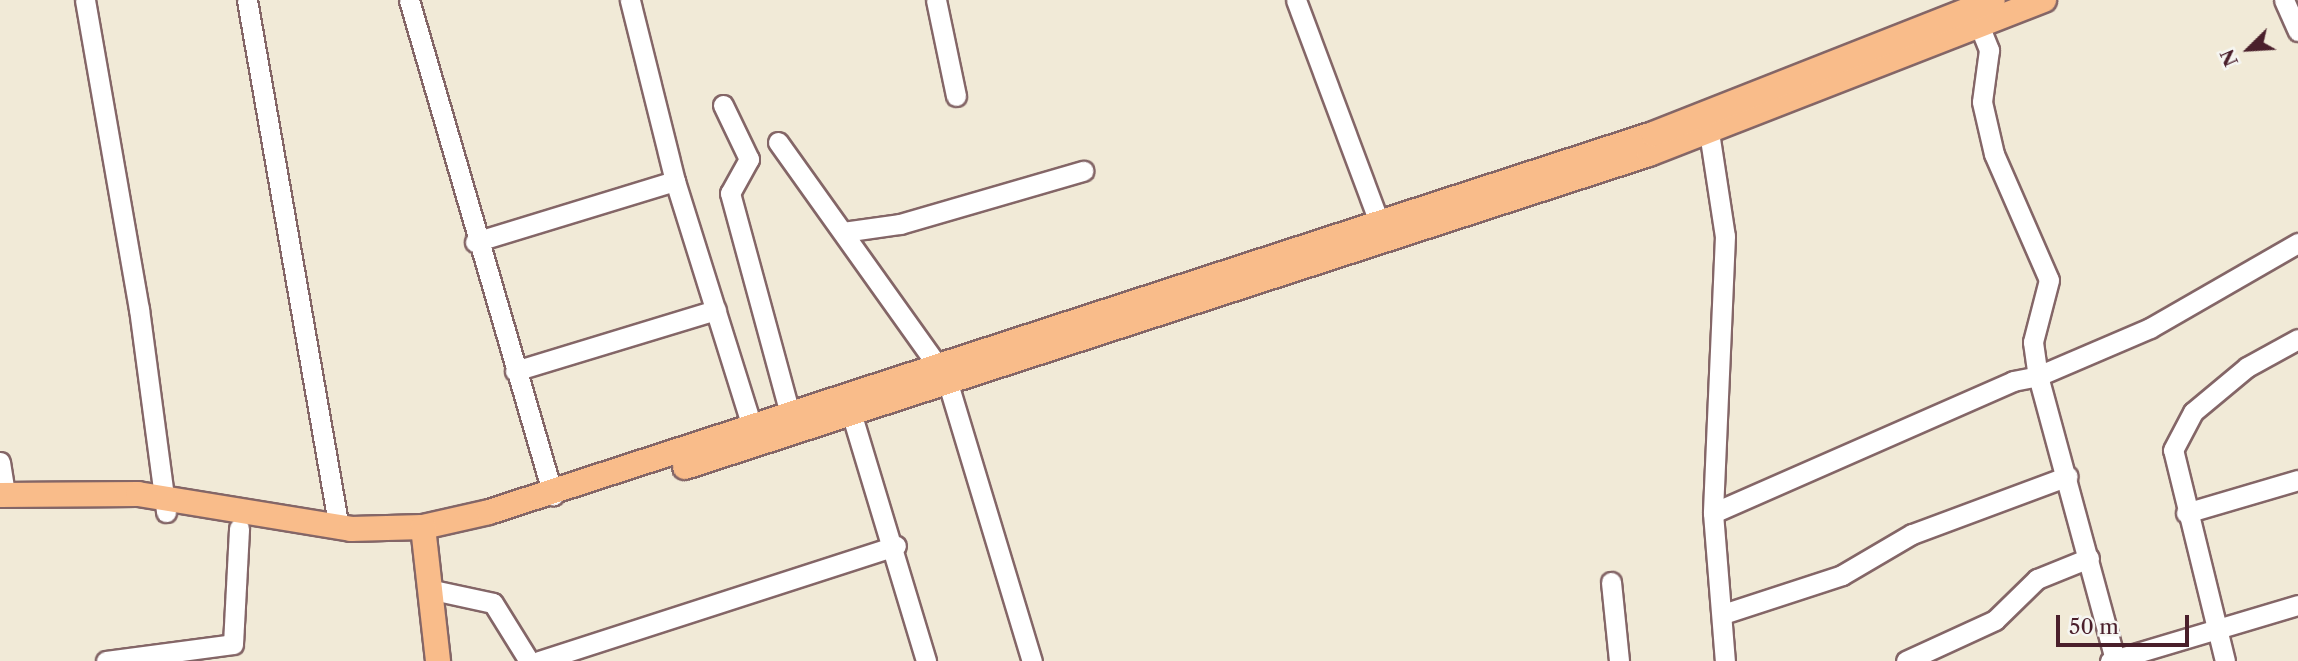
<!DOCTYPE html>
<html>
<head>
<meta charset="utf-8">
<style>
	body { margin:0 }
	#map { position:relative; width:2298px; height:661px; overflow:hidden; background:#f1ead7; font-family:"Libre Caslon Text",serif }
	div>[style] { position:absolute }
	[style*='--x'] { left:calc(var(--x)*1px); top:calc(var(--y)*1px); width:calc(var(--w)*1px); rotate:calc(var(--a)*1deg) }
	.roads { filter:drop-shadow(2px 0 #846667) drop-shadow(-2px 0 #846667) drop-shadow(0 2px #846667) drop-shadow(0 -2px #846667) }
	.minor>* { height:19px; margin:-9.5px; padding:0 9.5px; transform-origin:9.5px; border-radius:9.5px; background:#fff }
	.major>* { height:24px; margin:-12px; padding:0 12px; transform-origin:12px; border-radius:12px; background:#f9bc8a }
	span { translate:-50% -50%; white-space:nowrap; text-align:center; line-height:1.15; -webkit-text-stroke:7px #f6f6f2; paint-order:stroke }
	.north { position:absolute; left:2214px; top:14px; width:70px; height:70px; -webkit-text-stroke:5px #f6f6f2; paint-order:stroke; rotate:246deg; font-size:19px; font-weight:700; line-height:28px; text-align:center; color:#4a1f2b }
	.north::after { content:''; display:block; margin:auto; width:24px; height:32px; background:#4a1f2b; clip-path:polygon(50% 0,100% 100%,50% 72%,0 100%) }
	.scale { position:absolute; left:2056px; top:615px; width:133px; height:32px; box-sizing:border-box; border:4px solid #4a1f2b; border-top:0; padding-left:9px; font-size:21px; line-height:24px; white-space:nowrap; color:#4a1f2b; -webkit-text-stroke:5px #f6f6f2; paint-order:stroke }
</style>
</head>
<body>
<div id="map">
	<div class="roads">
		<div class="minor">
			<div style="--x:85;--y:0;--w:314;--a:80.1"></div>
			<div style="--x:139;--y:309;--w:205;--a:82.4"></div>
			<div style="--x:247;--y:0;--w:536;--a:80.12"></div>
			<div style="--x:409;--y:0;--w:516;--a:73.78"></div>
			<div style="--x:936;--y:0;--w:98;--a:78.2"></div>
			<div style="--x:1296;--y:0;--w:251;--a:69.5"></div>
			<div style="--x:2284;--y:0;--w:34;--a:66"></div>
			<div style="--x:1979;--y:25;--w:27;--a:68"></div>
			<div style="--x:1989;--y:50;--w:52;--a:97.7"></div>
			<div style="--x:1982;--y:102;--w:53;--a:77"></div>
			<div style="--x:1994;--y:154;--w:137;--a:66.4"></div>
			<div style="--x:2049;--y:280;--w:64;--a:104.5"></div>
			<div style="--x:2033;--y:342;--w:34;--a:82"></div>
			<div style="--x:2038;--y:376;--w:122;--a:-23.2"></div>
			<div style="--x:2150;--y:328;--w:171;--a:-29.9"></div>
			<div style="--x:723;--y:105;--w:60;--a:64.3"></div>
			<div style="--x:749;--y:159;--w:39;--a:119"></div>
			<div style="--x:730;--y:193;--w:229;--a:74.8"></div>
			<div style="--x:1707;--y:119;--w:118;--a:81.3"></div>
			<div style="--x:1725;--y:236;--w:277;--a:92.5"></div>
			<div style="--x:1713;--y:513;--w:148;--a:85.4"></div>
			<div style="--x:778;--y:142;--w:275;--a:54.5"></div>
			<div style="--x:675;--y:181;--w:258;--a:72.6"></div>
			<div style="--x:843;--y:232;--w:58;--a:-8"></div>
			<div style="--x:900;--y:224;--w:191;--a:-16.2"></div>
			<div style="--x:475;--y:242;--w:209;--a:-17"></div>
			<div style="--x:675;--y:181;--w:187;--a:-104"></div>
			<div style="--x:515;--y:371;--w:210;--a:-16.9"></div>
			<div style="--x:947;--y:380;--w:294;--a:73.2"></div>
			<div style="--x:847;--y:399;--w:274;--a:73.2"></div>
			<div style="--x:0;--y:462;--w:33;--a:81"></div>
			<div style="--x:1713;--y:513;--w:328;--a:-23.7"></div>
			<div style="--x:2013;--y:381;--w:25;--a:-11"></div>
			<div style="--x:2038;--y:376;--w:293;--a:74.8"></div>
			<div style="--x:2186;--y:513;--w:117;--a:-16.4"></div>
			<div style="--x:1611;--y:582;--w:79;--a:84.2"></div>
			<div style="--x:433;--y:590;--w:61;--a:12.2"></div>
			<div style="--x:493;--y:603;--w:68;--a:58.2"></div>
			<div style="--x:1723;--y:614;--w:125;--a:-18.1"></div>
			<div style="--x:1842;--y:575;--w:81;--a:-30.4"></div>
			<div style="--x:1912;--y:534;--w:166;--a:-20.4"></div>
			<div style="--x:106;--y:661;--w:128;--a:-7.6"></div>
			<div style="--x:233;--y:644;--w:116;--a:-87"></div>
			<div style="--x:539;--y:661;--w:375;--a:-17.9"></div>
			<div style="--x:1906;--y:661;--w:98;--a:-24.7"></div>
			<div style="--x:1995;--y:620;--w:59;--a:-44.3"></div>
			<div style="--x:2037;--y:579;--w:56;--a:-22"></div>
			<div style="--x:2110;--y:661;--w:196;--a:-16.6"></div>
			<div style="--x:2225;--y:661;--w:217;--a:-103.8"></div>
			<div style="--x:2173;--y:450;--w:43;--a:-62.2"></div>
			<div style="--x:2193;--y:412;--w:70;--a:-39.8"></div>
			<div style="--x:2247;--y:367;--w:58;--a:-28.8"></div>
		</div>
		<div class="major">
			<div style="--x:685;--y:467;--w:1014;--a:-17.99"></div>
			<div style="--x:1649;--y:154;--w:424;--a:-21.3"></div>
			<div style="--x:0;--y:495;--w:138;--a:-0.4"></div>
			<div style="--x:138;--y:494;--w:216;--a:9.3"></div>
			<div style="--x:351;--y:529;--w:72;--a:-1.6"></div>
			<div style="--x:423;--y:527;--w:68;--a:-12.8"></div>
			<div style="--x:489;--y:512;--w:1224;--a:-17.99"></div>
			<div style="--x:1653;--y:134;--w:365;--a:-21.5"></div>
			<div style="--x:423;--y:527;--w:135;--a:83.6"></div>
		</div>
	</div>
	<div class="north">N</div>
	<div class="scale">50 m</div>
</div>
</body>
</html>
